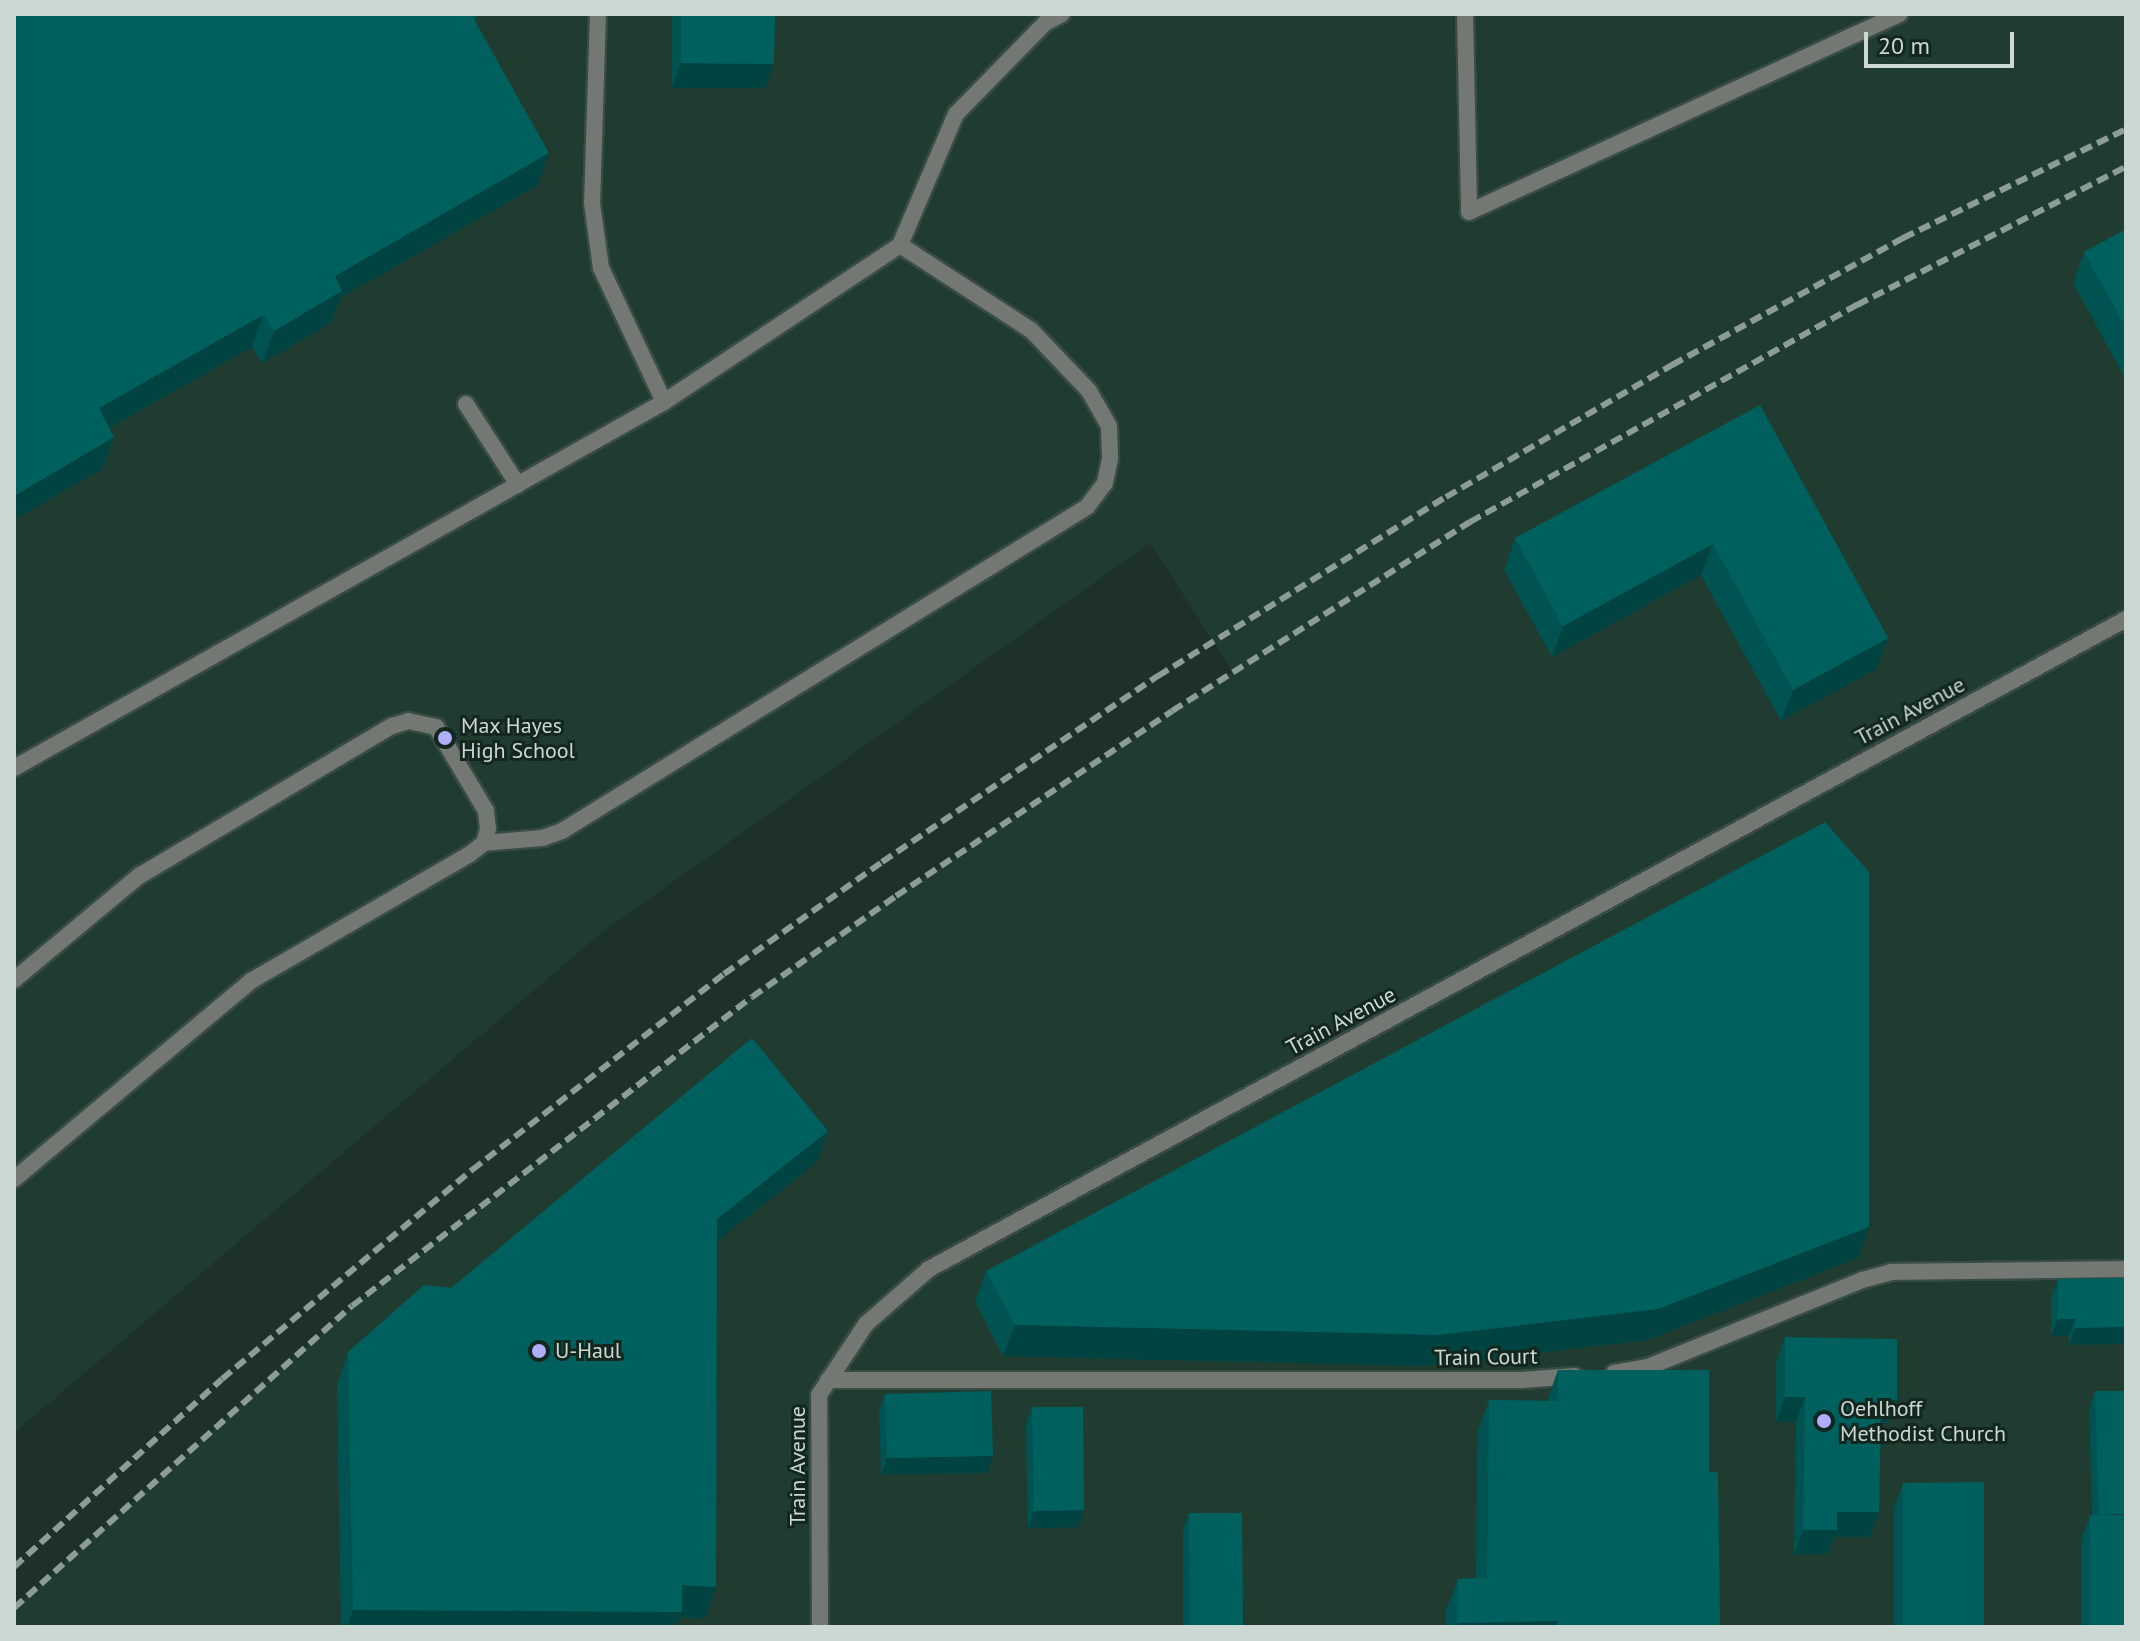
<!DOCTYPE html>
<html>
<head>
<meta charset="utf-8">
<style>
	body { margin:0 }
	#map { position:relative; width:2140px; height:1641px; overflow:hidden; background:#1d3129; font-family:"PT Sans",sans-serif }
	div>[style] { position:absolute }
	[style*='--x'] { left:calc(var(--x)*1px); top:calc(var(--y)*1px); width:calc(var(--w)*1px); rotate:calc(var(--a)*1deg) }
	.built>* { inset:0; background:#203c31 }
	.roads { filter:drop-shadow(2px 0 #394c44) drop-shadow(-2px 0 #394c44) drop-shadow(0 2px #394c44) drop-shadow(0 -2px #394c44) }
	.lane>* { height:16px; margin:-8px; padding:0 8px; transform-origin:8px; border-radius:8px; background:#737972 }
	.street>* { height:16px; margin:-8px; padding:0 8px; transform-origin:8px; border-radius:8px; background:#737972 }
	.rail>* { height:6px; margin-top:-3px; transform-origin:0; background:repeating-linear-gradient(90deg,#8d9c96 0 12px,transparent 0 18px) }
	.wall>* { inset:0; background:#005350 }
	.shaded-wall>* { inset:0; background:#004341 }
	.building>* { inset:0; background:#00605d }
	.dots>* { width:22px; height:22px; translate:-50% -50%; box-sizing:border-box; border:4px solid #13271f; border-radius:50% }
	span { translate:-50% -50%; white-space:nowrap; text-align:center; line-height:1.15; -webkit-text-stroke:6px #13271f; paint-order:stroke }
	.street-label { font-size:22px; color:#ccd8d3 }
	.poi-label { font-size:22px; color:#ccd8d3 }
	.left { translate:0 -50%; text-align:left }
	.frame { position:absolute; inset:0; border:16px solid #ccd8d3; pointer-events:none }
	.scale { position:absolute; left:1864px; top:32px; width:150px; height:36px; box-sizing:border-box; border:4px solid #ccd8d3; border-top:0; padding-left:10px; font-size:24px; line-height:28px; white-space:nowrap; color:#ccd8d3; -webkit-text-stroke:6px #13271f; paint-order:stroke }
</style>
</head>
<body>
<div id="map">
	<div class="built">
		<div style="clip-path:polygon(14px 14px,2126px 14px,2126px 1627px,14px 1627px,14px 1608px,352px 1306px,752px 997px,896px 896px,1233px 672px,1150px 543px,601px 933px,14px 1433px)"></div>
	</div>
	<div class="roads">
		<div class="lane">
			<div style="--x:598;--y:14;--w:189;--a:91.8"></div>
			<div style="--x:592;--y:203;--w:66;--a:82.1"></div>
			<div style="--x:601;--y:268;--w:148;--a:64.8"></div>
			<div style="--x:1465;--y:14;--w:198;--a:88.8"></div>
			<div style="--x:1469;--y:212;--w:474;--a:-24.7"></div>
			<div style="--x:466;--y:404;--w:96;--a:57.3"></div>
			<div style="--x:14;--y:768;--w:746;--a:-29.38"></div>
			<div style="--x:664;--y:402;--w:283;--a:-33.6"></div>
			<div style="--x:900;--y:245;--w:156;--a:33"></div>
			<div style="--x:1031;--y:330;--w:84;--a:46.4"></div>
			<div style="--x:1089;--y:391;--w:40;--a:60.3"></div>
			<div style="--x:1109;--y:426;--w:33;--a:88"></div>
			<div style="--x:1110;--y:459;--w:25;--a:102"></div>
			<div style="--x:1105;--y:483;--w:30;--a:127"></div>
			<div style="--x:1087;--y:507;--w:617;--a:148.32"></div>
			<div style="--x:562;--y:831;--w:20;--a:160"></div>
			<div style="--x:543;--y:838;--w:59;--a:175.2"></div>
			<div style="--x:14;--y:980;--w:163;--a:-39.8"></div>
			<div style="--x:139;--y:876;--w:294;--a:-30.7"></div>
			<div style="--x:392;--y:726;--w:17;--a:-17"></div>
			<div style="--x:408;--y:721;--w:29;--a:12"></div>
			<div style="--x:436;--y:727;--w:98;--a:59.2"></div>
			<div style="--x:486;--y:811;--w:18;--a:84"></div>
			<div style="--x:488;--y:829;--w:15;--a:106"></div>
			<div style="--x:484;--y:843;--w:18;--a:142"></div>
			<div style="--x:470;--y:854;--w:253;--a:149.9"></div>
			<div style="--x:251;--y:981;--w:309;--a:140.1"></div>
			<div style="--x:1614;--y:1373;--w:35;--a:-10"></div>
			<div style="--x:1648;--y:1367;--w:231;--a:-22.1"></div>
			<div style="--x:1862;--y:1280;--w:30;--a:-15"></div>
			<div style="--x:1891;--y:1272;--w:235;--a:-0.7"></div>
			<div style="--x:828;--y:1380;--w:693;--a:0"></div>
			<div style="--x:1521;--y:1380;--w:54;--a:-4.2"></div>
		</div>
		<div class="street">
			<div style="--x:900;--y:245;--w:142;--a:-66.9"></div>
			<div style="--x:956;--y:114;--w:127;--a:-45.6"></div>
			<div style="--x:1045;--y:23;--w:19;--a:-28"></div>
			<div style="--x:820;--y:1627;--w:232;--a:-90.2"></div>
			<div style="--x:819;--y:1395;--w:85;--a:-56.5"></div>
			<div style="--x:866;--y:1324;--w:84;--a:-41.1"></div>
			<div style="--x:929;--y:1269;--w:1362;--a:-28.5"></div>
		</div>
	</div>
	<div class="rail">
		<div style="--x:14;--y:1567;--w:280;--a:-42.1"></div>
		<div style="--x:222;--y:1379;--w:326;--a:-39.9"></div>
		<div style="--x:472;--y:1170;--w:319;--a:-37.9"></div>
		<div style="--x:724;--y:974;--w:194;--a:-35.3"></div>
		<div style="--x:882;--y:862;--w:333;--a:-34"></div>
		<div style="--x:1158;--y:676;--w:339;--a:-31.9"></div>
		<div style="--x:1446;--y:497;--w:262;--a:-30.3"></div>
		<div style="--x:1672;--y:365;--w:264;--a:-28.8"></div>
		<div style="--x:1903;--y:238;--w:248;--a:-26"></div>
		<div style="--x:14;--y:1608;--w:453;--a:-41.8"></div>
		<div style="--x:352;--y:1306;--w:505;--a:-37.69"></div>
		<div style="--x:752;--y:997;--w:176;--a:-35"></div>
		<div style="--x:896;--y:896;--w:332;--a:-33.8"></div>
		<div style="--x:1172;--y:711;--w:353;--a:-32.4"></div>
		<div style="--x:1470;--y:522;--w:444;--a:-29.3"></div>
		<div style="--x:1857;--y:305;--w:302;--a:-27.2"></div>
	</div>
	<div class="wall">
		<div style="clip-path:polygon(14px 14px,478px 14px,475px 21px,538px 185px,340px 298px,331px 323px,262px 363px,252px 347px,109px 428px,114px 437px,102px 469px,14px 520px)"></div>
		<div style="clip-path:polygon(672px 14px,775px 14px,765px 88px,672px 88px)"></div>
		<div style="clip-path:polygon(2126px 229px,2126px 380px,2073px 283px,2084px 252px)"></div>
		<div style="clip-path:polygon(1760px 405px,1888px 638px,1876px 669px,1781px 721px,1701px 575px,1552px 657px,1504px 570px,1515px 538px)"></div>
		<div style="clip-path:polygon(828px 1131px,817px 1162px,717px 1241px,716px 1587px,705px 1619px,680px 1617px,676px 1627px,341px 1627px,337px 1384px,348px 1352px,451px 1288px)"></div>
		<div style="clip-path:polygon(1869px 1227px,1858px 1258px,1647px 1340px,1427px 1366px,1003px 1356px,975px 1302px,986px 1271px)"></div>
		<div style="clip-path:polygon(2126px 1278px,2069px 1345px,2069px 1336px,2051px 1336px,2051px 1296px,2058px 1279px)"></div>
		<div style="clip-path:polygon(1785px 1337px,1897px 1400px,1888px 1424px,1881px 1424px,1879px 1512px,1870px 1537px,1834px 1537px,1828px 1554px,1794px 1555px,1796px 1422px,1776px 1422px,1776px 1362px)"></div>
		<div style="clip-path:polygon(1558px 1370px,1709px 1472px,1720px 1627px,1446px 1627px,1446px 1610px,1458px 1579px,1476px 1578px,1477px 1432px,1489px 1400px,1547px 1401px)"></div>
		<div style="clip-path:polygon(2095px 1391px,2126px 1627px,2081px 1627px,2081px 1540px,2090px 1515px,2092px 1515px,2089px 1408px)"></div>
		<div style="clip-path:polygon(885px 1394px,987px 1473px,881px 1475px,879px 1411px)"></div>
		<div style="clip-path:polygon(1032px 1407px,1084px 1510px,1078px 1527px,1028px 1528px,1026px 1424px)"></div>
		<div style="clip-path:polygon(1903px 1483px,1984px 1627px,1894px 1627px,1894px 1508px)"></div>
		<div style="clip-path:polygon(1189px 1513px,1243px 1627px,1183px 1627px,1183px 1530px)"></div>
	</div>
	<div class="shaded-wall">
		<div style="clip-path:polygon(681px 63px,774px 64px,765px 88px,672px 88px)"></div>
		<div style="clip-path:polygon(549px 153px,538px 185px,340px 298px,331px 323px,262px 363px,274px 331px,335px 276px)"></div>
		<div style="clip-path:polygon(263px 315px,252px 347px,87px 440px,99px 408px)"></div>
		<div style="clip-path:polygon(114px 437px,102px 469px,14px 520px,14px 496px)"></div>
		<div style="clip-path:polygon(1713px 544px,1701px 575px,1552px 657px,1563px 626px)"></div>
		<div style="clip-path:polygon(1888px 638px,1876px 669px,1781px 721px,1793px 690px)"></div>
		<div style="clip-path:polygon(828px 1131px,817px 1162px,706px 1250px,717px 1219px)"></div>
		<div style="clip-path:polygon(1869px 1227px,1858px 1258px,1647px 1340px,1427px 1366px,1003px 1356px,1015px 1325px)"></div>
		<div style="clip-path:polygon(2058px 1319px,2075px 1319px,2069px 1336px,2051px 1336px)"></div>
		<div style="clip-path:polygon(2126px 1327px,2126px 1344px,2069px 1345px,2075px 1328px)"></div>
		<div style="clip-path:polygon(1785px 1397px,1805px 1397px,1796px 1422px,1776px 1422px)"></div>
		<div style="clip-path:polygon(1881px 1400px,1897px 1400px,1888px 1424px,1872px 1424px)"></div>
		<div style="clip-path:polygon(993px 1456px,987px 1473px,881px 1475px,887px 1458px)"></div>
		<div style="clip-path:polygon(1084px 1510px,1078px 1527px,1028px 1528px,1034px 1511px)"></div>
		<div style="clip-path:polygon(1837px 1512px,1879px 1512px,1870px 1537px,1834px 1537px,1828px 1554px,1794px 1555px,1803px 1530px)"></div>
		<div style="clip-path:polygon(682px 1585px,716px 1587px,705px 1619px,680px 1617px,676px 1627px,347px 1627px,353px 1610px)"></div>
		<div style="clip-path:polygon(1558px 1621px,1556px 1627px,1457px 1627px,1458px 1623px)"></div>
	</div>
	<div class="building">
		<div style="clip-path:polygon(14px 14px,471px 14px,549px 153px,335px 276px,342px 291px,274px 331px,263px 315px,99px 408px,114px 437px,14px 496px)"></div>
		<div style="clip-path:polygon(681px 14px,775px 14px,774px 64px,681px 63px)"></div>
		<div style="clip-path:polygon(2126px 229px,2126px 328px,2084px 252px)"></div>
		<div style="clip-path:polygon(1760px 405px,1888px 638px,1793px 690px,1713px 544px,1563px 626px,1515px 538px)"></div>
		<div style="clip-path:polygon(1825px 822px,1869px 872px,1869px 1227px,1658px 1309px,1438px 1335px,1015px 1325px,986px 1271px)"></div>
		<div style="clip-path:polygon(752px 1038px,828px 1131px,717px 1219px,716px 1587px,682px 1585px,682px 1612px,353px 1610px,348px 1352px,424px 1285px,451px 1288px)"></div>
		<div style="clip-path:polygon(2126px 1278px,2126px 1327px,2075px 1328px,2075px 1319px,2058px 1319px,2058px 1279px)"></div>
		<div style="clip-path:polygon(1785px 1337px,1897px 1339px,1897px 1400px,1881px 1400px,1879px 1512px,1837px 1512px,1837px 1530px,1803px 1530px,1805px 1397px,1785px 1397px)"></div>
		<div style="clip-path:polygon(1558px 1370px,1709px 1370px,1709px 1472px,1718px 1472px,1720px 1627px,1558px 1627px,1558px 1621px,1458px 1623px,1458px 1579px,1487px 1578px,1489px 1400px,1558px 1401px)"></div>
		<div style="clip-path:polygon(991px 1391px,993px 1456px,887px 1458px,885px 1394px)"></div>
		<div style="clip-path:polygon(2095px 1391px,2126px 1391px,2126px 1514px,2099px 1514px)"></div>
		<div style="clip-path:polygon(1032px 1407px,1083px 1407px,1084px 1510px,1034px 1511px)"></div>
		<div style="clip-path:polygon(1984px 1482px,1984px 1627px,1903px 1627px,1903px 1483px)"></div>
		<div style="clip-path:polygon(1189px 1513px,1242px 1513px,1243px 1627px,1190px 1627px)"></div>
		<div style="clip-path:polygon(2090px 1515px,2126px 1515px,2126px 1627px,2090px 1627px)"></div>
	</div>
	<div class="dots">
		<div style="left:445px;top:738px;background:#b0aefa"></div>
		<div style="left:539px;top:1351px;background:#b0aefa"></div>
		<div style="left:1824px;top:1421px;background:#b0aefa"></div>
	</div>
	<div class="street-label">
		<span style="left:1910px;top:711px;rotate:-28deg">Train Avenue</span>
		<span style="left:1341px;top:1021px;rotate:-28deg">Train Avenue</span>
		<span style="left:1486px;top:1357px;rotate:-1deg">Train Court</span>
		<span style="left:798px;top:1466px;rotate:-90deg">Train Avenue</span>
	</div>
	<div class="poi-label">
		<span class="left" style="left:461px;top:738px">Max Hayes<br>High School</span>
		<span class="left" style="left:555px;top:1351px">U-Haul</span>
		<span class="left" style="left:1840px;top:1421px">Oehlhoff<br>Methodist Church</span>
	</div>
	<div class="frame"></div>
	<div class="scale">20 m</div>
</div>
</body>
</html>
